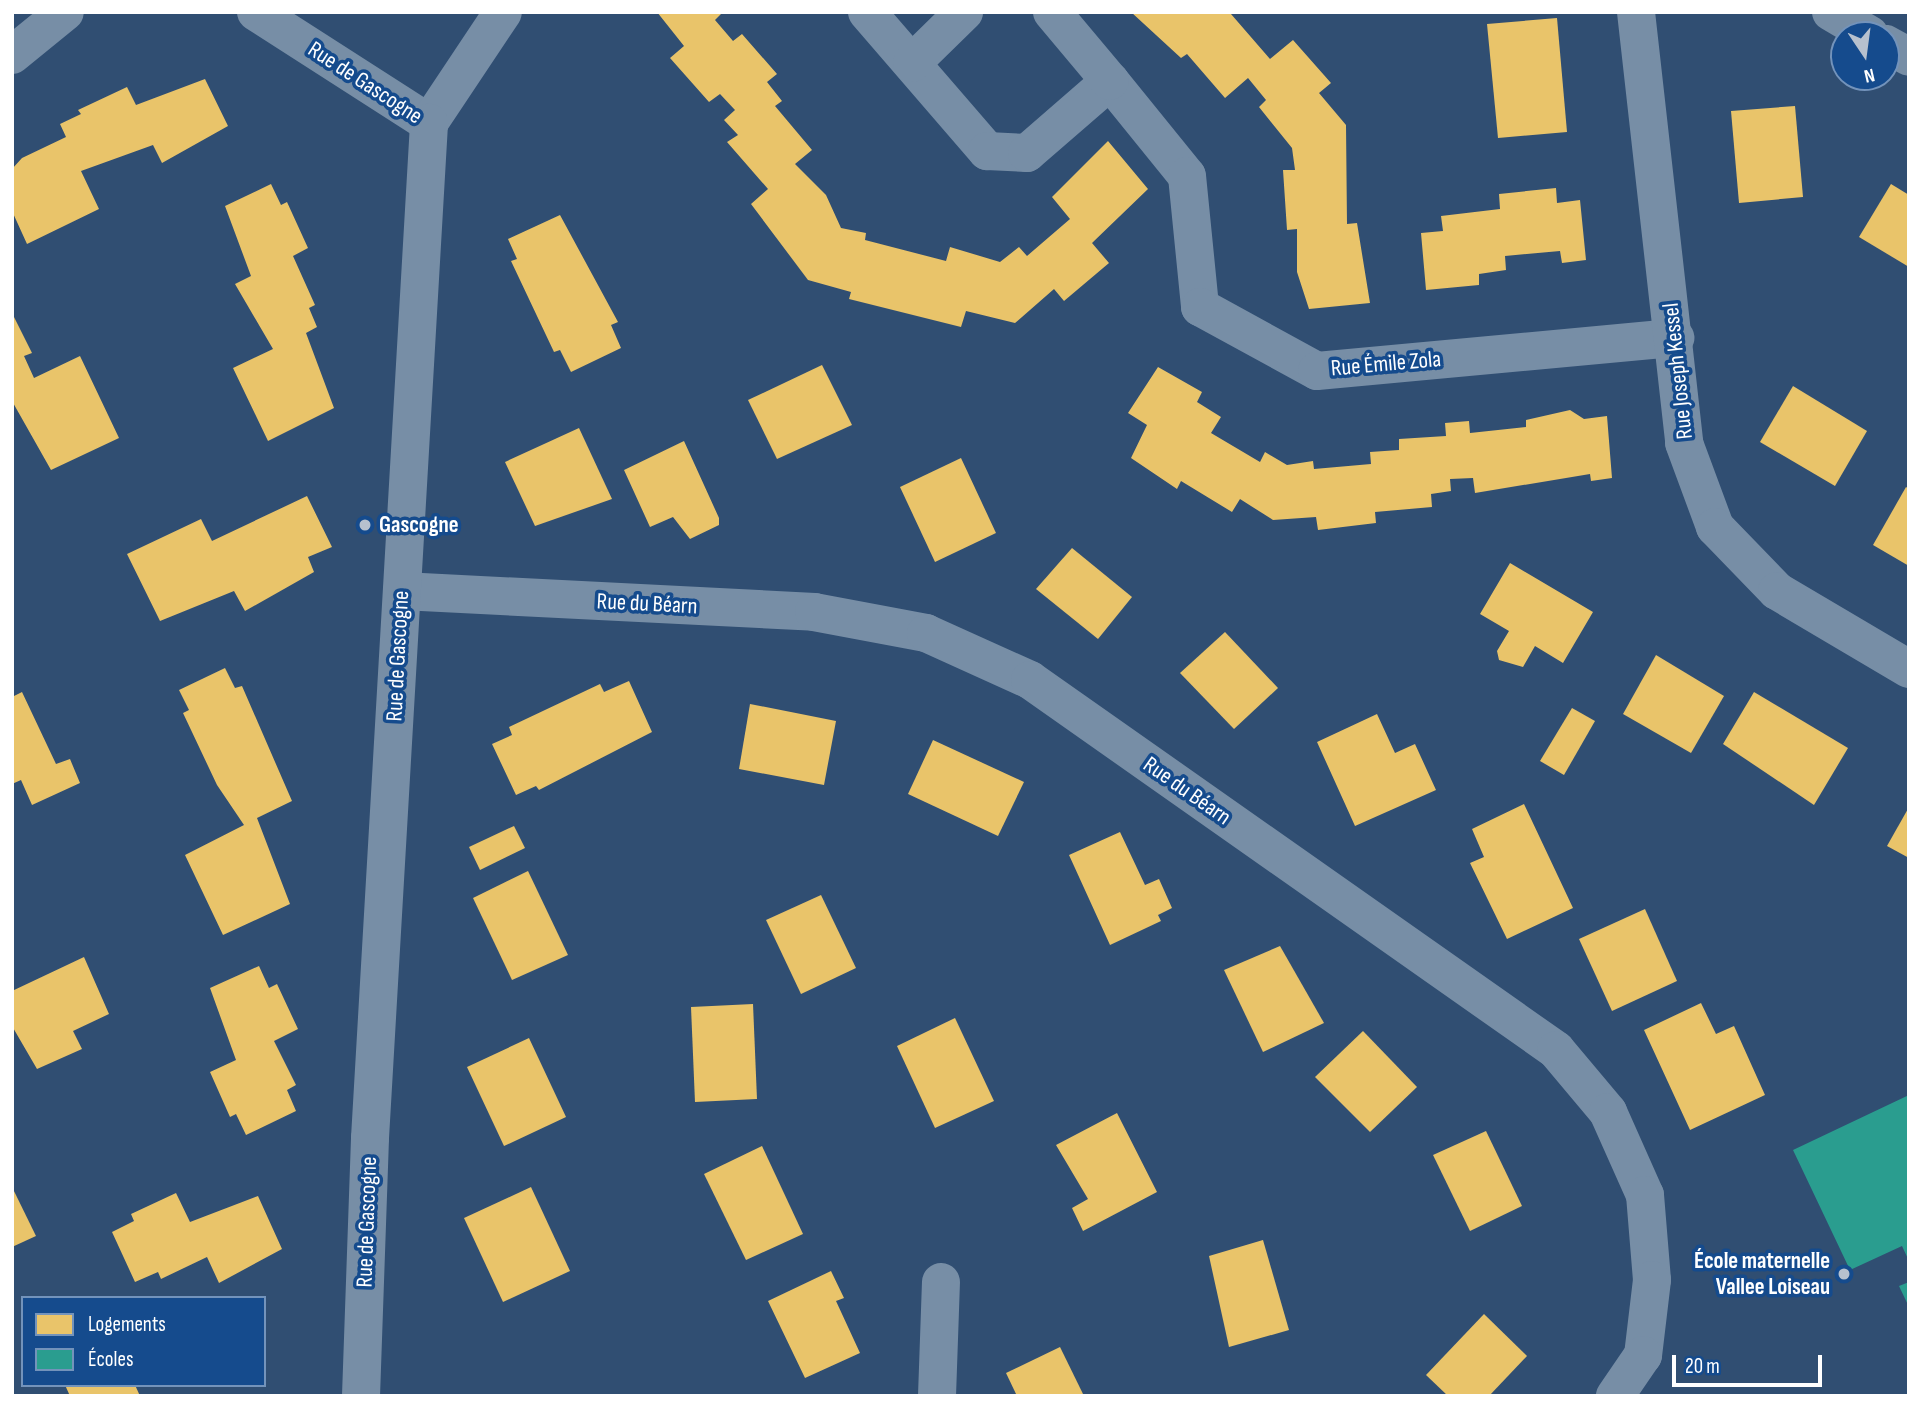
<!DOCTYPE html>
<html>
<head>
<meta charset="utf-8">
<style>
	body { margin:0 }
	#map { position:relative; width:1921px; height:1408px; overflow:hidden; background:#304e72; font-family:"Sofia Sans Condensed",sans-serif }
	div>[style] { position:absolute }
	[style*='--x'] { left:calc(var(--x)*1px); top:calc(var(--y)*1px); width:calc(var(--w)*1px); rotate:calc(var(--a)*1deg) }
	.homes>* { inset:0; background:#e9c46a }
	.schools>* { inset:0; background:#2a9d8f }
	.street>* { height:38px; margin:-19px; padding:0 19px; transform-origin:19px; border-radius:19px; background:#778ea6 }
	.dots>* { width:19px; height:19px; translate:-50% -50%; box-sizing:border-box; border:4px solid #154b8d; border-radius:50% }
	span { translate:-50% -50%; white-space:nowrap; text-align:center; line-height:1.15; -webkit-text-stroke:7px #154b8d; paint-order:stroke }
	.street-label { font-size:23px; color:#fff }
	.poi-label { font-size:23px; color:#fff; font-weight:700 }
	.left { translate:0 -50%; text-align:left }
	.right { translate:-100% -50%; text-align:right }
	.frame { position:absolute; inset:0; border:14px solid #fff; pointer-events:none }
	.legend { position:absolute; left:21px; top:1296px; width:245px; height:91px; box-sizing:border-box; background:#154b8d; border:2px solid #7393bb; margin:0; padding:9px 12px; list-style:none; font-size:21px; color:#fff }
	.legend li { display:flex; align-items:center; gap:14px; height:35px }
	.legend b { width:35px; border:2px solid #7393bb }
	.north { position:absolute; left:1830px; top:21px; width:70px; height:70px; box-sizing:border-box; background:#154b8d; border:2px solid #7393bb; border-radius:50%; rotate:167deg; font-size:19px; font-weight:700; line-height:28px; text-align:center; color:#fff }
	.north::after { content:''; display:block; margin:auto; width:24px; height:32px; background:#b7c1ce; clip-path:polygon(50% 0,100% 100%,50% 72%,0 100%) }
	.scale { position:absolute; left:1672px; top:1355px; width:150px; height:32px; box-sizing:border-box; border:4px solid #fff; border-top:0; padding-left:9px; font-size:21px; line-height:24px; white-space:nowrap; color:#fff; -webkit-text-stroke:5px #154b8d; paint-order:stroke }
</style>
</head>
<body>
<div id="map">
	<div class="homes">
		<div style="clip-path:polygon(657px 12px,723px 12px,715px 20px,733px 41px,742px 34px,777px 74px,767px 82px,782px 101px,775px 106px,812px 150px,795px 164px,826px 195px,841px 228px,866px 233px,865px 240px,946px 261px,950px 247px,1000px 262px,1019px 247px,1027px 256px,1070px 219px,1052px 197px,1108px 141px,1148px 189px,1092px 243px,1109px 263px,1064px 301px,1054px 289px,1015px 323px,966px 311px,961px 327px,849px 299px,851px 292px,808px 280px,751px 204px,768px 189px,727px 142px,738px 135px,724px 120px,735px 110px,720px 94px,709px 102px,670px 58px,684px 46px)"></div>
		<div style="clip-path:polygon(1131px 12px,1231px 14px,1270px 59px,1293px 40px,1331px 83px,1319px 93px,1346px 125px,1347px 224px,1357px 223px,1370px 303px,1309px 309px,1297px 272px,1297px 229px,1287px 230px,1283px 170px,1295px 170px,1292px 148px,1259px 107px,1266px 100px,1248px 78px,1225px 98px,1187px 54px,1181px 58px)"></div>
		<div style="clip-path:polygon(1557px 18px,1567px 132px,1498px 138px,1487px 24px)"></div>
		<div style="clip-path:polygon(205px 79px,228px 126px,162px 163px,153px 145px,81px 171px,99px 209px,27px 244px,12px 211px,12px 169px,22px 158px,66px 137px,60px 124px,81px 114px,78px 110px,127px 87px,136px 105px)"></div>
		<div style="clip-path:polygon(1795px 106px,1803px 197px,1739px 203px,1731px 111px)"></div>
		<div style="clip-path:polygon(271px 184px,281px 205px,287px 202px,308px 248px,293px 256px,315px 305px,309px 308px,317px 327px,306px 333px,334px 408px,268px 441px,233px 368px,273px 349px,235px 284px,251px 276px,225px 206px)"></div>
		<div style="clip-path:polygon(1891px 184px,1909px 195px,1909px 267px,1859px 237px)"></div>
		<div style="clip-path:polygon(1556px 188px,1557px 203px,1580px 200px,1586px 260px,1562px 263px,1560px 251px,1505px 256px,1506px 270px,1479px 274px,1479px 285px,1426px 290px,1421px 233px,1443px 231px,1441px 216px,1500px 209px,1499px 194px)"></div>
		<div style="clip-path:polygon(560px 215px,618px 322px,611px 325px,621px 348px,571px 372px,560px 350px,554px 352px,511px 261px,517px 259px,508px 239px)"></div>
		<div style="clip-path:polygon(12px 313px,32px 353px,24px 356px,34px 378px,80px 356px,119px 438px,51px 470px,12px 401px)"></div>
		<div style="clip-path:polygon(822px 365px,852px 425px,777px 459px,748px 400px)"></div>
		<div style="clip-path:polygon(1158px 367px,1202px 392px,1197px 402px,1221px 417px,1211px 433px,1260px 462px,1265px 452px,1287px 465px,1313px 461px,1314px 469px,1371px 464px,1370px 452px,1399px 450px,1399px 439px,1446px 436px,1445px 423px,1469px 421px,1470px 433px,1526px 427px,1526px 420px,1570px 410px,1584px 419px,1607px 416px,1612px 478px,1591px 481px,1590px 474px,1475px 493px,1473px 478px,1450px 479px,1451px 491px,1431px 494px,1432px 507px,1375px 512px,1376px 523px,1318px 530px,1316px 517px,1273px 520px,1240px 499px,1232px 512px,1181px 481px,1177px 489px,1131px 458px,1147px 425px,1128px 413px)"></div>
		<div style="clip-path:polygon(1793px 386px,1867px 431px,1835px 486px,1760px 442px)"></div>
		<div style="clip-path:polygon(579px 428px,612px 499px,535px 526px,505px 462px)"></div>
		<div style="clip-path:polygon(684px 441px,719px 518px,719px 525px,690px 539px,673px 517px,650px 527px,624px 470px)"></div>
		<div style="clip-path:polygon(961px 458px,996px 533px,935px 562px,900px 487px)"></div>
		<div style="clip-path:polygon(1906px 487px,1909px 489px,1909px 566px,1873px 545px)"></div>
		<div style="clip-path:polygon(307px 496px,332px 547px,308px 557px,314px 572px,245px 611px,234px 591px,160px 621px,127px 554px,201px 519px,212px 541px)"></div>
		<div style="clip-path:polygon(1072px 548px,1132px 597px,1098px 639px,1036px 589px)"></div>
		<div style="clip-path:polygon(1510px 563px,1593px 612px,1563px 663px,1535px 646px,1523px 667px,1499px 660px,1497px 651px,1509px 631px,1480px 614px)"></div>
		<div style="clip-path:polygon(1225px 632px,1278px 688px,1234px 729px,1180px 673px)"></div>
		<div style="clip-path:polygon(1656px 655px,1724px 696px,1691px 753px,1623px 714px)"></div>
		<div style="clip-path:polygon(225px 668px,235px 688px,242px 686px,292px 801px,257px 818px,290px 904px,223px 935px,185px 855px,244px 825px,217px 785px,183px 713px,189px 710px,179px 690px)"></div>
		<div style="clip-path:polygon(629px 681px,652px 732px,539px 790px,536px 786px,516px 795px,492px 744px,512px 735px,509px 727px,600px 684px,604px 692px)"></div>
		<div style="clip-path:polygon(22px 692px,56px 764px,70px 759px,80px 783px,32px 805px,21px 780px,12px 784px,12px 697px)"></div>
		<div style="clip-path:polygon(1754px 692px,1848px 748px,1814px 805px,1723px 744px)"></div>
		<div style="clip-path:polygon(750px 704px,836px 721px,824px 785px,739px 769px)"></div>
		<div style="clip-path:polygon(1572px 708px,1595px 721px,1564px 775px,1540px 761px)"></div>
		<div style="clip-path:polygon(1377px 714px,1395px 753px,1415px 744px,1436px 790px,1355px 826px,1317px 742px)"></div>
		<div style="clip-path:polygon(933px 740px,1024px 782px,998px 836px,908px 794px)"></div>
		<div style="clip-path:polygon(1524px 804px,1573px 908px,1507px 939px,1470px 863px,1484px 857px,1472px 829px)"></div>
		<div style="clip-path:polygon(1909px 807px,1909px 858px,1887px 846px)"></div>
		<div style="clip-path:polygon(514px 826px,525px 848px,480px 870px,469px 847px)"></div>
		<div style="clip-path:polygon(1120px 832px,1145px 885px,1159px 879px,1172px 908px,1158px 915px,1161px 921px,1110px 945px,1069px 855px)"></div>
		<div style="clip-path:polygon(528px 871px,568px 955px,512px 980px,473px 898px)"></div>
		<div style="clip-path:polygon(821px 895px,856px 968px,801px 994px,766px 920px)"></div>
		<div style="clip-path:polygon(1645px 909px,1677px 981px,1612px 1011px,1579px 939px)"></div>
		<div style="clip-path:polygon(1280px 946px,1324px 1023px,1263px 1052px,1224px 970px)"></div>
		<div style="clip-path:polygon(84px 957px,109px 1014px,73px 1031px,82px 1049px,37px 1069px,12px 1026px,12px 991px)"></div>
		<div style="clip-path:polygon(259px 966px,269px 988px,277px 984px,298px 1029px,274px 1041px,296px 1085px,287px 1090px,296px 1111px,246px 1135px,236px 1114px,230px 1117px,210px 1072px,236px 1060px,210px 988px)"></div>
		<div style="clip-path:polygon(1701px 1003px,1716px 1034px,1734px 1026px,1765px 1095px,1690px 1130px,1644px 1030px)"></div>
		<div style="clip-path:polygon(753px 1004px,757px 1099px,695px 1102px,691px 1007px)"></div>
		<div style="clip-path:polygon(955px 1018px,994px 1101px,935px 1128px,897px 1046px)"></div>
		<div style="clip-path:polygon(1363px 1031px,1417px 1087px,1370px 1132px,1315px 1077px)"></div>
		<div style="clip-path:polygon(529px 1038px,566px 1117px,504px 1146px,467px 1067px)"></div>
		<div style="clip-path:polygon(1117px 1113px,1157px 1192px,1083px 1231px,1072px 1208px,1088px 1199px,1056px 1145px)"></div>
		<div style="clip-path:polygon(1486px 1131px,1522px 1206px,1470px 1231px,1433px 1155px)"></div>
		<div style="clip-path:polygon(762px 1146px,803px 1234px,746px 1260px,704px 1174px)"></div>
		<div style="clip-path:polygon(12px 1187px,36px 1236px,12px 1247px)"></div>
		<div style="clip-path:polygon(531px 1187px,570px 1271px,503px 1302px,464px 1218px)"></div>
		<div style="clip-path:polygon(176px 1193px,190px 1222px,258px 1196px,282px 1249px,219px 1283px,207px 1257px,161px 1279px,158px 1272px,135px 1282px,112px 1232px,134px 1221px,131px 1214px)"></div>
		<div style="clip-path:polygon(1263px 1240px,1289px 1330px,1229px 1347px,1209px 1256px)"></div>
		<div style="clip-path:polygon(831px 1271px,844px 1298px,836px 1301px,860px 1353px,805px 1378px,768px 1301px)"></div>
		<div style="clip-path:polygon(1484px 1314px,1527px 1356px,1489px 1396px,1448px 1396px,1426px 1375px)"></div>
		<div style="clip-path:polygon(1060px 1347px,1084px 1396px,1017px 1396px,1006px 1373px)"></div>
		<div style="clip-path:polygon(65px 1385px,135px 1385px,140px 1396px,70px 1396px)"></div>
	</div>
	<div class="schools">
		<div style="clip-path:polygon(1909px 1095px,1909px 1261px,1902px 1246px,1850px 1270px,1793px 1150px)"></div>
		<div style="clip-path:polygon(1909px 1282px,1909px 1307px,1899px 1286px)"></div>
	</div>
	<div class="street">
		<div style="--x:256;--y:12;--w:206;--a:32.7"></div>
		<div style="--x:867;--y:12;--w:184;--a:49.2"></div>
		<div style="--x:987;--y:151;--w:40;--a:2.9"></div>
		<div style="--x:1027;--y:153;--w:110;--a:-40.9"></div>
		<div style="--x:1110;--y:81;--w:122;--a:51"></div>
		<div style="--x:1187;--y:176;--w:132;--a:84.3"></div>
		<div style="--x:1200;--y:307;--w:133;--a:28.7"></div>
		<div style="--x:1317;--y:371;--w:360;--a:-5.3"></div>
		<div style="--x:1052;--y:12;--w:90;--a:50"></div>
		<div style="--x:1636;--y:12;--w:434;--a:83.6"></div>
		<div style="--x:1684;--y:443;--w:90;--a:69.7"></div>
		<div style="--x:1715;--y:527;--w:89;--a:45.9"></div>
		<div style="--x:1777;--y:591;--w:153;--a:30.6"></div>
		<div style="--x:1831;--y:12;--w:45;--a:30.5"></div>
		<div style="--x:1886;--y:44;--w:26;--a:29"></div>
		<div style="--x:12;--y:55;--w:68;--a:-39.1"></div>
		<div style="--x:912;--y:63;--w:73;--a:-44.4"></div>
		<div style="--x:429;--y:123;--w:133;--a:-56.3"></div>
		<div style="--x:402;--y:591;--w:413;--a:2.9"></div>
		<div style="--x:814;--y:612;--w:114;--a:10.6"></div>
		<div style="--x:926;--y:633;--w:114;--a:24.3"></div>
		<div style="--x:1030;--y:680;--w:643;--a:35.12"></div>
		<div style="--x:1556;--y:1050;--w:81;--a:50"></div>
		<div style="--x:1608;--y:1112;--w:91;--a:66"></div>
		<div style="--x:1645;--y:1195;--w:85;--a:85.3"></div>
		<div style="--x:1652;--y:1280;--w:76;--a:96.8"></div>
		<div style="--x:1643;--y:1355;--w:50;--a:124.3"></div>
		<div style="--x:361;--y:1396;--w:258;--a:-88"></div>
		<div style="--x:370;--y:1138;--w:1017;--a:-86.67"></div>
		<div style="--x:937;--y:1396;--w:114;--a:-88"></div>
	</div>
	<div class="dots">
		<div style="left:365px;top:525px;background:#b7c1ce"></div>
		<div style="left:1844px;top:1274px;background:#b7c1ce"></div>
	</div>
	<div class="street-label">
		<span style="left:365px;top:83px;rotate:33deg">Rue de Gascogne</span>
		<span style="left:1386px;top:364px;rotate:-5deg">Rue Émile Zola</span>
		<span style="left:1678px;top:371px;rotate:-96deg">Rue Joseph Kessel</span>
		<span style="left:647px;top:604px;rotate:3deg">Rue du Béarn</span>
		<span style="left:398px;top:656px;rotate:-87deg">Rue de Gascogne</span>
		<span style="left:1187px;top:791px;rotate:35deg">Rue du Béarn</span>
		<span style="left:367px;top:1222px;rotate:-88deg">Rue de Gascogne</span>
	</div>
	<div class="poi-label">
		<span class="left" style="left:379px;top:525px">Gascogne</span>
		<span class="right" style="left:1830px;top:1274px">École maternelle<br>Vallee Loiseau</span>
	</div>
	<div class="frame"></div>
	<ul class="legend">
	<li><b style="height:19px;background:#e9c46a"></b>Logements</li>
	<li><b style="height:19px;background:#2a9d8f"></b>Écoles</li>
	</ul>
	<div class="north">N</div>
	<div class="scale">20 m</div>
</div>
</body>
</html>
